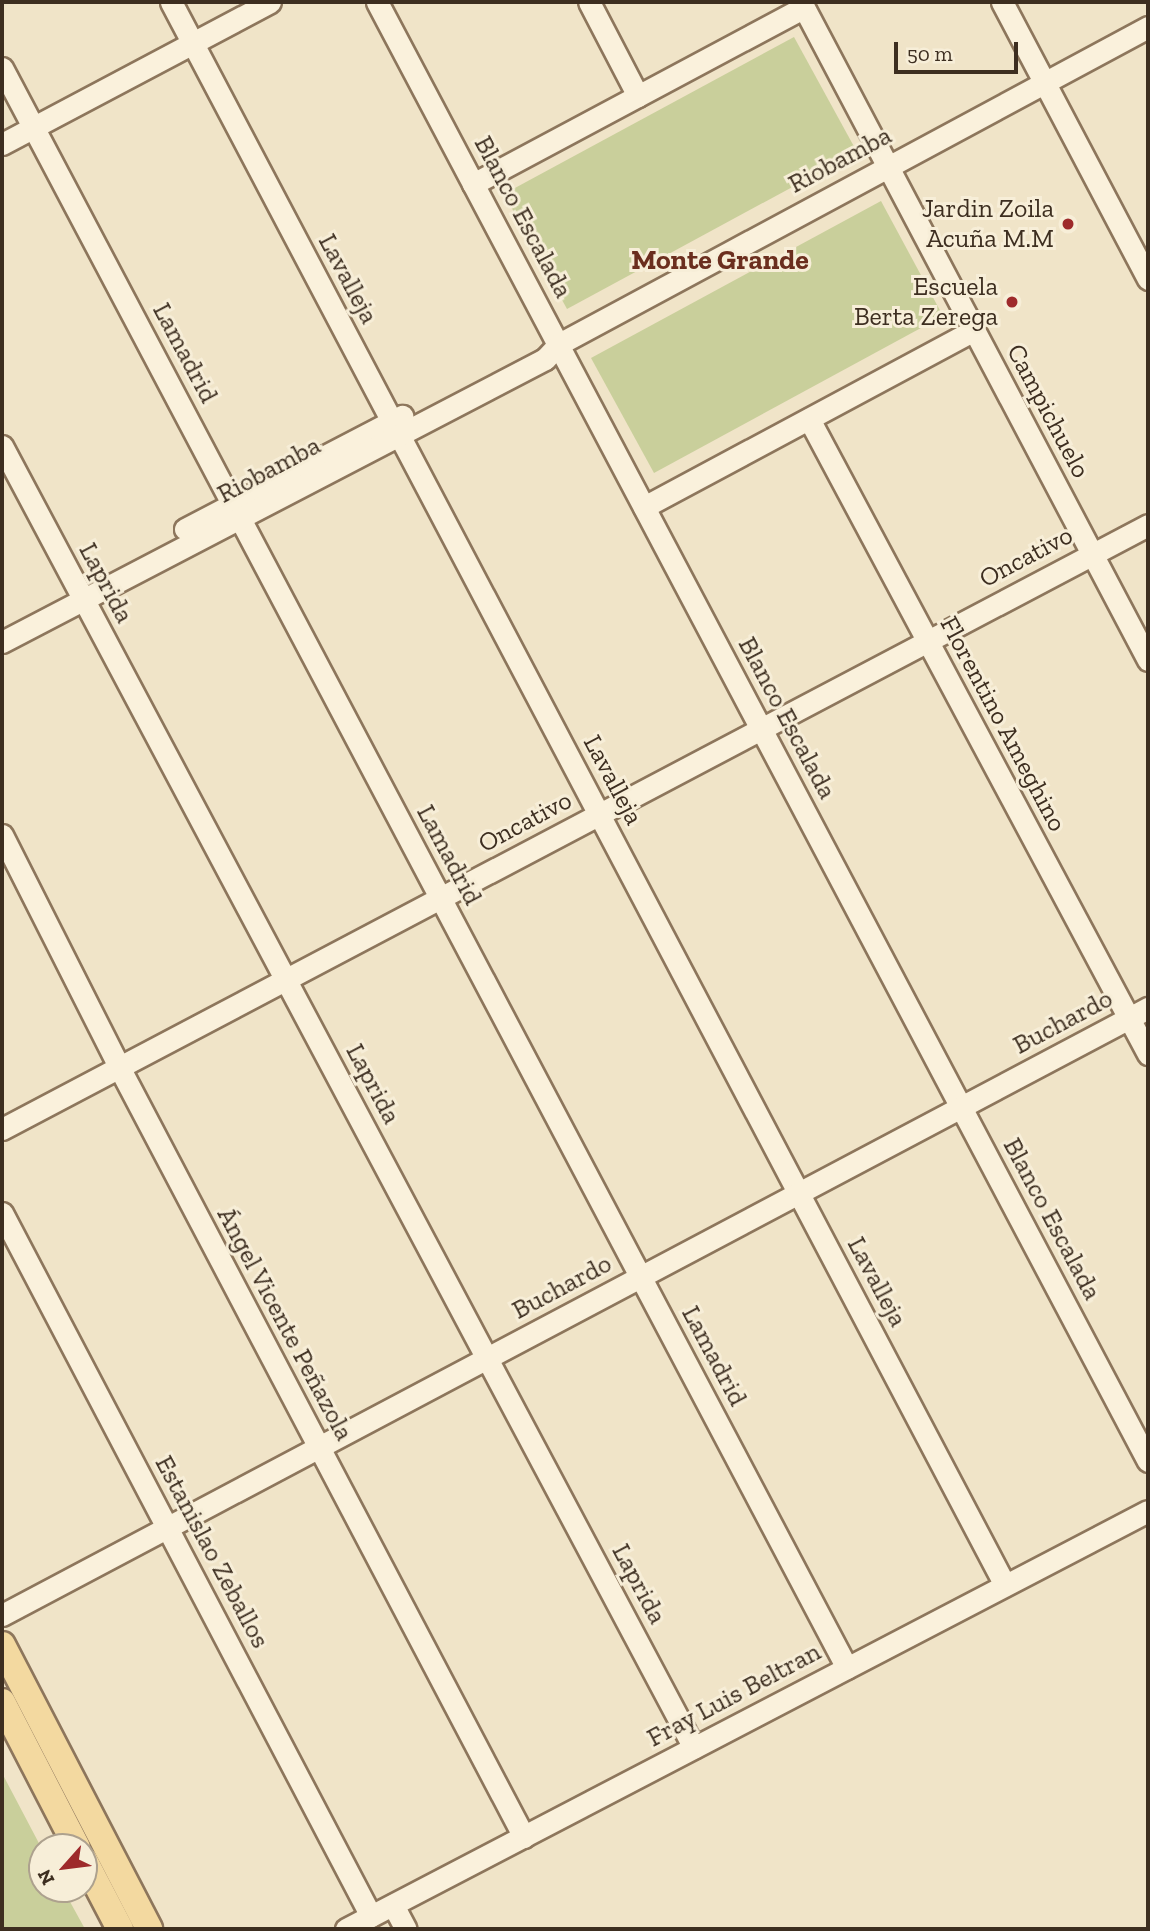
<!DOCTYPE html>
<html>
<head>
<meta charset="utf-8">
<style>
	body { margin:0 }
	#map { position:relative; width:1150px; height:1931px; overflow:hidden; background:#f0e4c8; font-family:"Zilla Slab",serif }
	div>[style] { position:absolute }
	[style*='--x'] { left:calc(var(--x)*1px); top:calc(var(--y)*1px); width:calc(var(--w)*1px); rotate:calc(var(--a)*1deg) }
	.green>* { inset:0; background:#c9cf9b }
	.roads { filter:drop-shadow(2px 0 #8d765c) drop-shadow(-2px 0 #8d765c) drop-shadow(0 2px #8d765c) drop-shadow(0 -2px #8d765c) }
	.minor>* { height:21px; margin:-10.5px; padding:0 10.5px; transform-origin:10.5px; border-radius:10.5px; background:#faf1dc }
	.major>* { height:26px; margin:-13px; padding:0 13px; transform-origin:13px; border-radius:13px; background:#f3d9a0 }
	.dots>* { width:19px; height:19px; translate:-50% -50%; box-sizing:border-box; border:4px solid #f7eed8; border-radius:50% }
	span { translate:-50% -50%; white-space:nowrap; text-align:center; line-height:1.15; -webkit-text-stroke:6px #f7eed8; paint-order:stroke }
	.street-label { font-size:26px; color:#3d2e20 }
	.poi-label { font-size:26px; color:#3d2e20 }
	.right { translate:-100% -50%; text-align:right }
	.neighbourhood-label { font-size:28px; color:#6b2e1e; font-weight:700 }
	.frame { position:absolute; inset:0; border:4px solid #3d2e20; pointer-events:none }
	.north { position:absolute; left:28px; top:1833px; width:70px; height:70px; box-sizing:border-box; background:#f7eed8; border:2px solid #ada18e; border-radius:50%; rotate:242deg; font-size:19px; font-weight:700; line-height:28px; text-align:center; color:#3d2e20 }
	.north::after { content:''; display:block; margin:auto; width:24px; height:32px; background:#9e2a2b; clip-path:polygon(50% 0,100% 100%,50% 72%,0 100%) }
	.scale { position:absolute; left:894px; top:42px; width:124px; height:32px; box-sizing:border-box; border:4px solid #3d2e20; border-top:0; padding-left:9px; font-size:21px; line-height:24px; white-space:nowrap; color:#3d2e20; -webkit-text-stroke:5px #f7eed8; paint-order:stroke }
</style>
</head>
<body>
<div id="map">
	<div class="green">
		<div style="clip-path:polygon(794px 37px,857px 152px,567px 309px,504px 194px)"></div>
		<div style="clip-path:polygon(881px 201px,943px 316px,654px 473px,591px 358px)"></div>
		<div style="clip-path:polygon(2px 1773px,42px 1849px,42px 1889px,63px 1889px,85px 1929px,2px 1929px)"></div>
	</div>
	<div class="roads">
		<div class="minor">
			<div style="--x:171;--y:2;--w:1789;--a:62.22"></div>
			<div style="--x:377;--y:2;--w:1650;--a:62.15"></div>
			<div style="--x:589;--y:2;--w:106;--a:62.5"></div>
			<div style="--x:801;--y:2;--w:744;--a:62.19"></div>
			<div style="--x:1002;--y:2;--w:313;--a:62.2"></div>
			<div style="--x:2;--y:68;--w:1809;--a:62.16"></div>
			<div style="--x:2;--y:144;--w:303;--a:-27.9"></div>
			<div style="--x:473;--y:184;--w:375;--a:-28.1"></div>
			<div style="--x:809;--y:419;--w:720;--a:61.9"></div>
			<div style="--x:2;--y:446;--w:1474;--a:62.01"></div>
			<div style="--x:644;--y:507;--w:374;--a:-28.2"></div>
			<div style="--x:185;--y:529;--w:245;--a:-27.5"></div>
			<div style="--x:2;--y:642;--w:612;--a:-27.53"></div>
			<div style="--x:545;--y:359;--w:21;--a:-47"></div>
			<div style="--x:559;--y:344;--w:669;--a:-28.29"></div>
			<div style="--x:2;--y:835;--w:260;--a:63.2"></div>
			<div style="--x:119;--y:1067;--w:870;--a:62.26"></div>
			<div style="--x:2;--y:1129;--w:1295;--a:-27.79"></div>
			<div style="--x:2;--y:1213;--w:794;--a:62.31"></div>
			<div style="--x:2;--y:1615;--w:1297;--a:-27.91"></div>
			<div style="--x:393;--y:1905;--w:27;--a:62"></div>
			<div style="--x:346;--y:1929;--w:904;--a:-27.53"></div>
		</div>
		<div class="major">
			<div style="--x:2;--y:1645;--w:320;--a:62.6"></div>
			<div style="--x:2;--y:1702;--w:163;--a:62.7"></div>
			<div style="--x:84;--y:1860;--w:78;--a:62.4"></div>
		</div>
	</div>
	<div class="dots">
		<div style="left:1068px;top:224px;background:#9e2a2b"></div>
		<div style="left:1012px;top:302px;background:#9e2a2b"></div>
	</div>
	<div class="street-label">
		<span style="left:840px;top:160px;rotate:-28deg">Riobamba</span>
		<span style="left:523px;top:217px;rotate:62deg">Blanco Escalada</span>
		<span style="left:348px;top:279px;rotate:62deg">Lavalleja</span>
		<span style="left:185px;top:353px;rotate:62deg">Lamadrid</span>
		<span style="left:1048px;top:411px;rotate:62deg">Campichuelo</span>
		<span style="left:269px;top:470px;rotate:-28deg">Riobamba</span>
		<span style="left:1026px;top:557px;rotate:-28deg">Oncativo</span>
		<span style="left:106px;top:583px;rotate:62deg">Laprida</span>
		<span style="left:787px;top:718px;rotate:62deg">Blanco Escalada</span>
		<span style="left:1003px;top:724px;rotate:62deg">Florentino Ameghino</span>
		<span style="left:613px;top:780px;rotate:62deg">Lavalleja</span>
		<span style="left:525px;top:822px;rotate:-28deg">Oncativo</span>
		<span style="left:449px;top:855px;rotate:62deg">Lamadrid</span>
		<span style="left:1063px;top:1022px;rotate:-28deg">Buchardo</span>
		<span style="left:373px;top:1084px;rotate:62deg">Laprida</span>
		<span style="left:1052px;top:1219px;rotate:62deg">Blanco Escalada</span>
		<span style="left:877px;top:1282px;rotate:62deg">Lavalleja</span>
		<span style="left:562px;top:1287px;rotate:-28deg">Buchardo</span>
		<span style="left:285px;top:1324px;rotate:62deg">Ángel Vicente Peñazola</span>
		<span style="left:714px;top:1356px;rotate:62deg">Lamadrid</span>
		<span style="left:212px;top:1552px;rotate:62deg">Estanislao Zeballos</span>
		<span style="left:639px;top:1584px;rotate:62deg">Laprida</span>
		<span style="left:734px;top:1695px;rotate:-28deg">Fray Luis Beltran</span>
	</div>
	<div class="poi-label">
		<span class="right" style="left:1054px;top:224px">Jardin Zoila<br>Acuña M.M</span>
		<span class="right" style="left:998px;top:302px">Escuela<br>Berta Zerega</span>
	</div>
	<div class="neighbourhood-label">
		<span style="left:720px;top:260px">Monte Grande</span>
	</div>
	<div class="frame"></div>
	<div class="north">N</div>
	<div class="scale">50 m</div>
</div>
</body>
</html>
